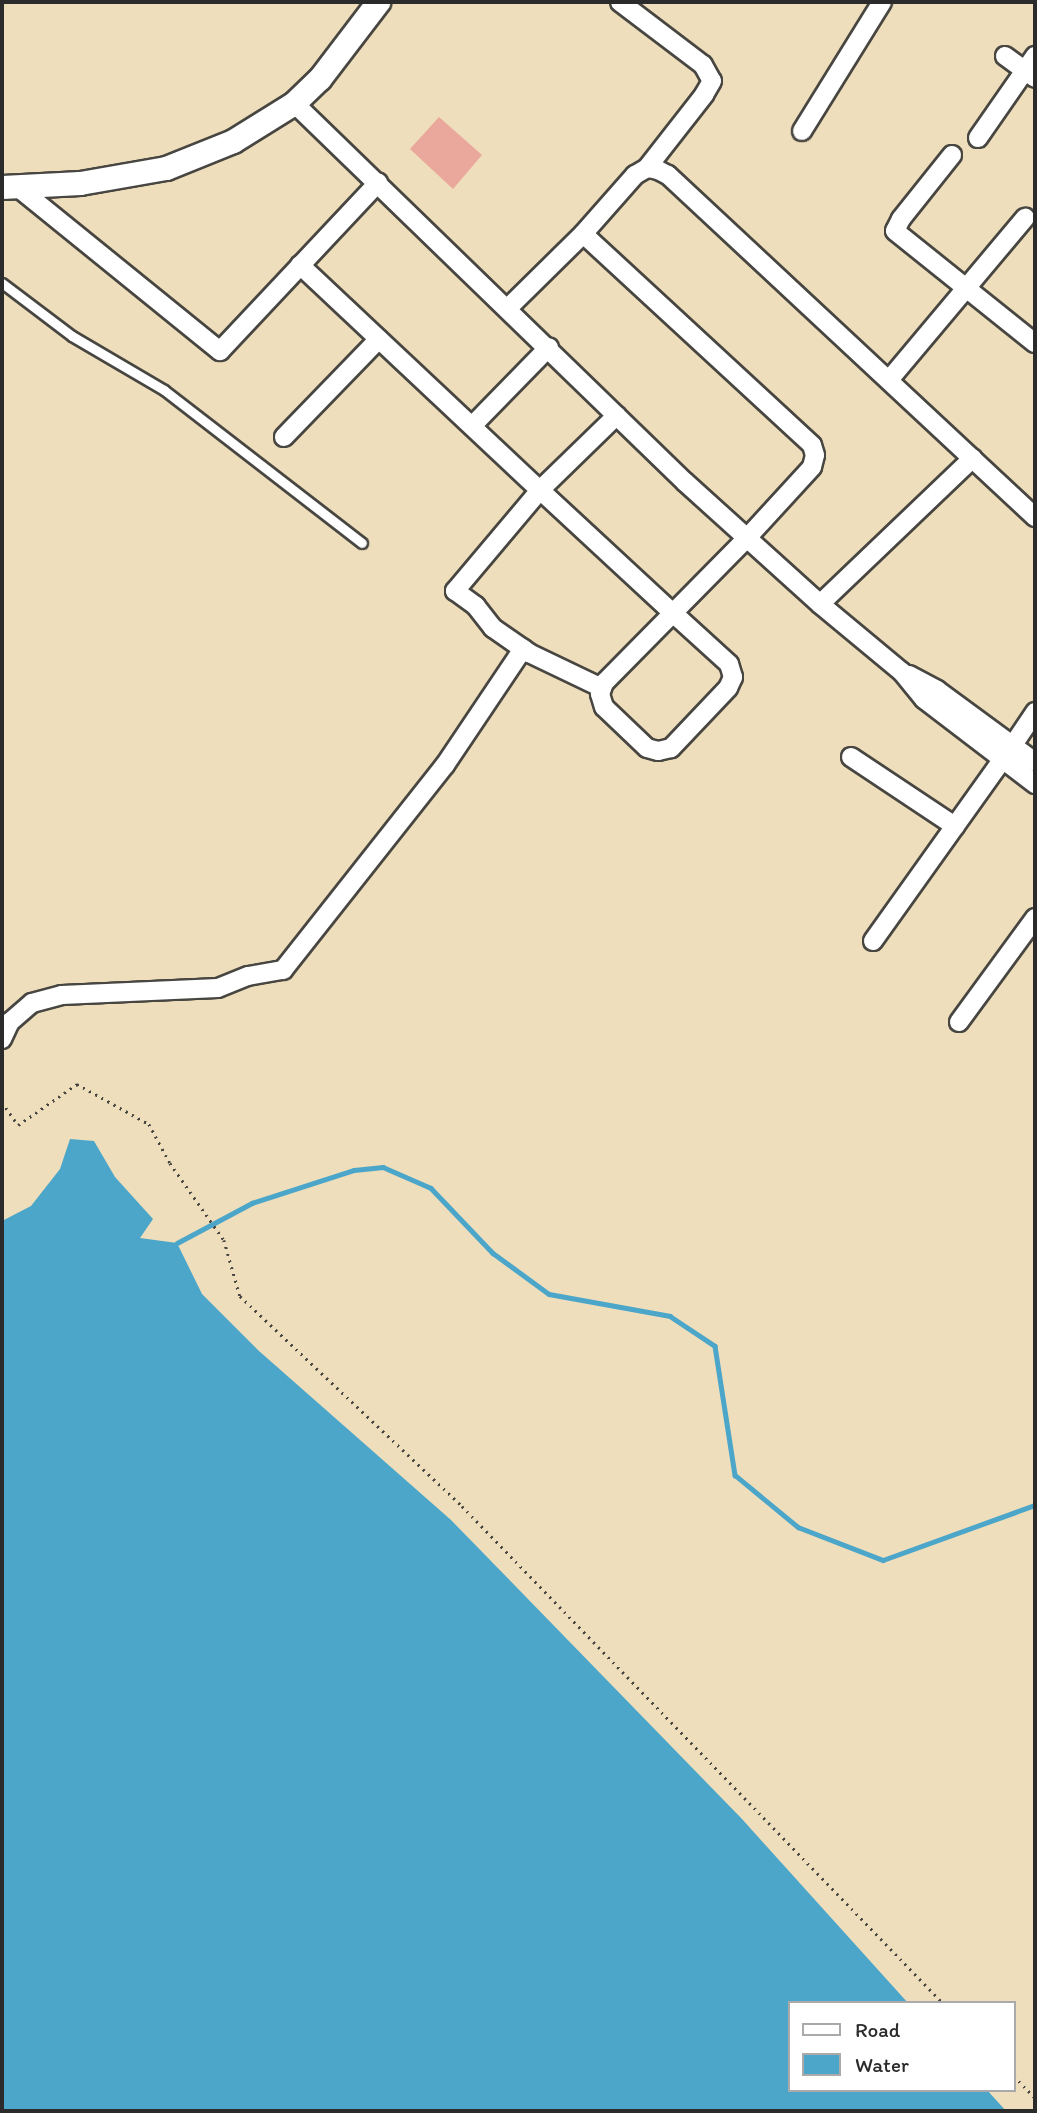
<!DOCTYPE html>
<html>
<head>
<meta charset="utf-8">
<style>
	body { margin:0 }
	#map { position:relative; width:1037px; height:2113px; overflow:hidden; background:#eedebc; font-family:Itim,sans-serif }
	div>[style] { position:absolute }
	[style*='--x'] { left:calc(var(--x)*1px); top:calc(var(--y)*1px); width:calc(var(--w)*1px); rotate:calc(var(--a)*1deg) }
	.water>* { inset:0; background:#4ba6c9 }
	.stream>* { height:4.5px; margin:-2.25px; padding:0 2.25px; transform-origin:2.25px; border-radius:2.25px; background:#4ba6c9 }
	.building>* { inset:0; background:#eaa79b }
	.path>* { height:2.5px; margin-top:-1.25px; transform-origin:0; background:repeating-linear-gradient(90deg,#484641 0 2px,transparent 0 7px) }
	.roads { filter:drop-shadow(2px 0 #484641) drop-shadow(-2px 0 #484641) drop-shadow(0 2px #484641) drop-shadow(0 -2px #484641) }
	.service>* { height:9px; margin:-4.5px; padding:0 4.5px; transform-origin:4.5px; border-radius:4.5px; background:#fff }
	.minor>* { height:18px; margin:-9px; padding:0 9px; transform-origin:9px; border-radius:9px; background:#fff }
	.tertiary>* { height:23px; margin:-11.5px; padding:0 11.5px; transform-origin:11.5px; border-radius:11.5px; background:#fff }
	span { translate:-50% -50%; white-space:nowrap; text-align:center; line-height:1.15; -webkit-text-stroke:7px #fff; paint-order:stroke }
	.frame { position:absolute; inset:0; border:4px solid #2b2b2b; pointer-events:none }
	.legend { position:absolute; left:788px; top:2001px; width:228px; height:91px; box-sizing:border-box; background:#fff; border:2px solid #aaa; margin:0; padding:9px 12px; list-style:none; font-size:21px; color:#2b2b2b }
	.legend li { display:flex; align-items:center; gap:14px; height:35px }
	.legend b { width:35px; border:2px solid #aaa }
</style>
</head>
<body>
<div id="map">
	<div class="water">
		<div style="clip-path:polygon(70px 1139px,94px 1141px,115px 1177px,153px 1219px,140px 1238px,177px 1243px,202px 1294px,259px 1351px,451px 1520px,742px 1819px,908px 2003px,790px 2003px,790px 2090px,987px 2090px,1006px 2111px,2px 2111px,2px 1221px,31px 1206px,60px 1169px)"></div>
	</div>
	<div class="stream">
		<div style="--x:177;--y:1243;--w:85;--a:-28.1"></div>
		<div style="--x:252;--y:1203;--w:107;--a:-17.9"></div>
		<div style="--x:354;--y:1170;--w:29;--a:-6"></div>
		<div style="--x:383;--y:1167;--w:52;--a:23.6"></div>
		<div style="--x:431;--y:1188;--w:90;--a:46.4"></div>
		<div style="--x:493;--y:1253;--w:69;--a:36.2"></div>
		<div style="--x:549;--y:1294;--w:123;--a:10.3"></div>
		<div style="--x:670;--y:1316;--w:54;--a:33.7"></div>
		<div style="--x:715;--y:1346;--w:131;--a:81.2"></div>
		<div style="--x:735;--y:1475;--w:82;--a:39.5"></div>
		<div style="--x:798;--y:1527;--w:91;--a:21.2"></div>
		<div style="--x:883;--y:1560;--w:162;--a:-19.9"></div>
	</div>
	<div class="building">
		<div style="clip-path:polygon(439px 117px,482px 155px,453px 189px,410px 149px)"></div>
	</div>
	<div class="path">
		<div style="--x:2;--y:1102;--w:28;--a:55"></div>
		<div style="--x:18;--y:1125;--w:72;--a:-34.8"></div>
		<div style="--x:77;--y:1084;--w:82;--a:29.1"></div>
		<div style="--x:149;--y:1124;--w:44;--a:61.7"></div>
		<div style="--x:170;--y:1163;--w:94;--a:55"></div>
		<div style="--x:224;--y:1240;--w:58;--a:74.1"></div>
		<div style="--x:240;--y:1296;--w:306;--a:43.4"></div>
		<div style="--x:462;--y:1506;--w:692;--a:45.94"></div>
		<div style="--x:1014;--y:2076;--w:30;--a:46"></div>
	</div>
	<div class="roads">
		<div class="service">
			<div style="--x:2;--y:283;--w:88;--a:37.1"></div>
			<div style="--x:72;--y:336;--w:107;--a:30.4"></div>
			<div style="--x:164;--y:390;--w:250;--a:37.7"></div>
		</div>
		<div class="minor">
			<div style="--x:620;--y:2;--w:104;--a:37.2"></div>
			<div style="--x:703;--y:65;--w:18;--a:61"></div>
			<div style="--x:712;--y:81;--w:16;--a:120"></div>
			<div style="--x:704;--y:95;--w:93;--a:128"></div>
			<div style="--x:1005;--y:56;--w:37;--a:36"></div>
			<div style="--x:294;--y:103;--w:545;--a:44.11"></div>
			<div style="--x:685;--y:482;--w:182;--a:42.1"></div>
			<div style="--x:820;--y:604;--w:107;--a:39.7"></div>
			<div style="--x:902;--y:672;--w:35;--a:51"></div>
			<div style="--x:924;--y:699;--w:140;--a:37.4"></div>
			<div style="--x:802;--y:131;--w:152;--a:-58.2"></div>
			<div style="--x:978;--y:138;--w:100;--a:-55.2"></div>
			<div style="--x:952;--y:155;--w:82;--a:128.6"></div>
			<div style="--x:901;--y:219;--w:13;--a:117"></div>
			<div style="--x:895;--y:231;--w:179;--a:38.7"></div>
			<div style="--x:15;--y:185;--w:264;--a:39"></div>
			<div style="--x:220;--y:351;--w:231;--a:-46.8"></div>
			<div style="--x:300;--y:265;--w:329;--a:43.2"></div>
			<div style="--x:540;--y:490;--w:181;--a:42.8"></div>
			<div style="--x:673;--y:613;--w:76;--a:42.3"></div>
			<div style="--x:729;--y:664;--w:14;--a:73"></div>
			<div style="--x:733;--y:677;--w:12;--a:114"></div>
			<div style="--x:728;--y:688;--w:83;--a:133.5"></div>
			<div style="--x:671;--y:748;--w:13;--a:167"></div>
			<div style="--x:658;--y:751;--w:11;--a:-165"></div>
			<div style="--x:647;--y:748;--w:59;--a:-136.4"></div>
			<div style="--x:604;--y:707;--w:14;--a:-107"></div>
			<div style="--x:600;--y:694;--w:12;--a:-70"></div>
			<div style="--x:604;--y:683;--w:98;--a:-45.4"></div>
			<div style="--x:673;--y:613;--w:105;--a:-45.4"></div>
			<div style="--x:747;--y:538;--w:96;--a:-47.5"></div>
			<div style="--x:812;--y:467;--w:12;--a:-76"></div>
			<div style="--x:815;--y:455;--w:10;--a:-107"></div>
			<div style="--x:812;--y:445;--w:311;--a:-137.3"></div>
			<div style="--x:509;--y:307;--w:104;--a:-44.6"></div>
			<div style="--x:583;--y:234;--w:79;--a:-48.6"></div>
			<div style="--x:635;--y:175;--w:14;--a:-30"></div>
			<div style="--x:647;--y:168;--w:11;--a:10"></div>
			<div style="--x:658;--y:170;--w:11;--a:27"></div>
			<div style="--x:668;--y:175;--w:502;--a:42.98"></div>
			<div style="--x:889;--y:380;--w:212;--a:-50"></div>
			<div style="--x:472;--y:426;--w:110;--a:-45.7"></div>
			<div style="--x:284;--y:437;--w:136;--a:-45.9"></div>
			<div style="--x:820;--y:604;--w:211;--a:-43.7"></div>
			<div style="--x:909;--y:675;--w:32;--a:28"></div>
			<div style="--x:937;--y:690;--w:122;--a:36.3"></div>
			<div style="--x:602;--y:688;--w:81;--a:-154.4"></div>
			<div style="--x:529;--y:653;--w:44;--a:-145.2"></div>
			<div style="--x:493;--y:628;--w:28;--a:-128"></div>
			<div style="--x:476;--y:606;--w:26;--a:-144"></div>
			<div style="--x:455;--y:591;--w:132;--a:-49.9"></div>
			<div style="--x:540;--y:490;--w:107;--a:-44.2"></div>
			<div style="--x:1013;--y:745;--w:40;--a:-56"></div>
			<div style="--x:851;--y:757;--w:125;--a:33.6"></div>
			<div style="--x:873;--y:941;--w:222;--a:-54.5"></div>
			<div style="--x:959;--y:1022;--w:129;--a:-53.8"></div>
			<div style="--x:2;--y:1039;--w:19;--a:-65"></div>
			<div style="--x:10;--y:1022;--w:29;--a:-41"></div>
			<div style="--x:32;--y:1003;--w:31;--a:-15"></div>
			<div style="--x:62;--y:995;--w:156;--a:-2.6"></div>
			<div style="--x:218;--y:988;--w:32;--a:-22"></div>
			<div style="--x:248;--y:976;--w:36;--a:-10"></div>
			<div style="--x:283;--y:970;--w:261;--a:-51.7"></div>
			<div style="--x:445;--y:765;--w:140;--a:-56.1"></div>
		</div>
		<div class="tertiary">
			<div style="--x:2;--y:187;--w:78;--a:-2.9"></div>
			<div style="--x:80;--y:183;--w:87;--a:-9.9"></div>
			<div style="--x:166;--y:168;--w:72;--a:-21.9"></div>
			<div style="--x:233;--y:141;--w:72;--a:-31.9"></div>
			<div style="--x:294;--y:103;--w:36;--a:-44"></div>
			<div style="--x:320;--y:78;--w:96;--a:-52.7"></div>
		</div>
	</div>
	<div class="frame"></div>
	<ul class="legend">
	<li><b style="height:9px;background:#fff"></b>Road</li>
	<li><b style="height:19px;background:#4ba6c9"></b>Water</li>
	</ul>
</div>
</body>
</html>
